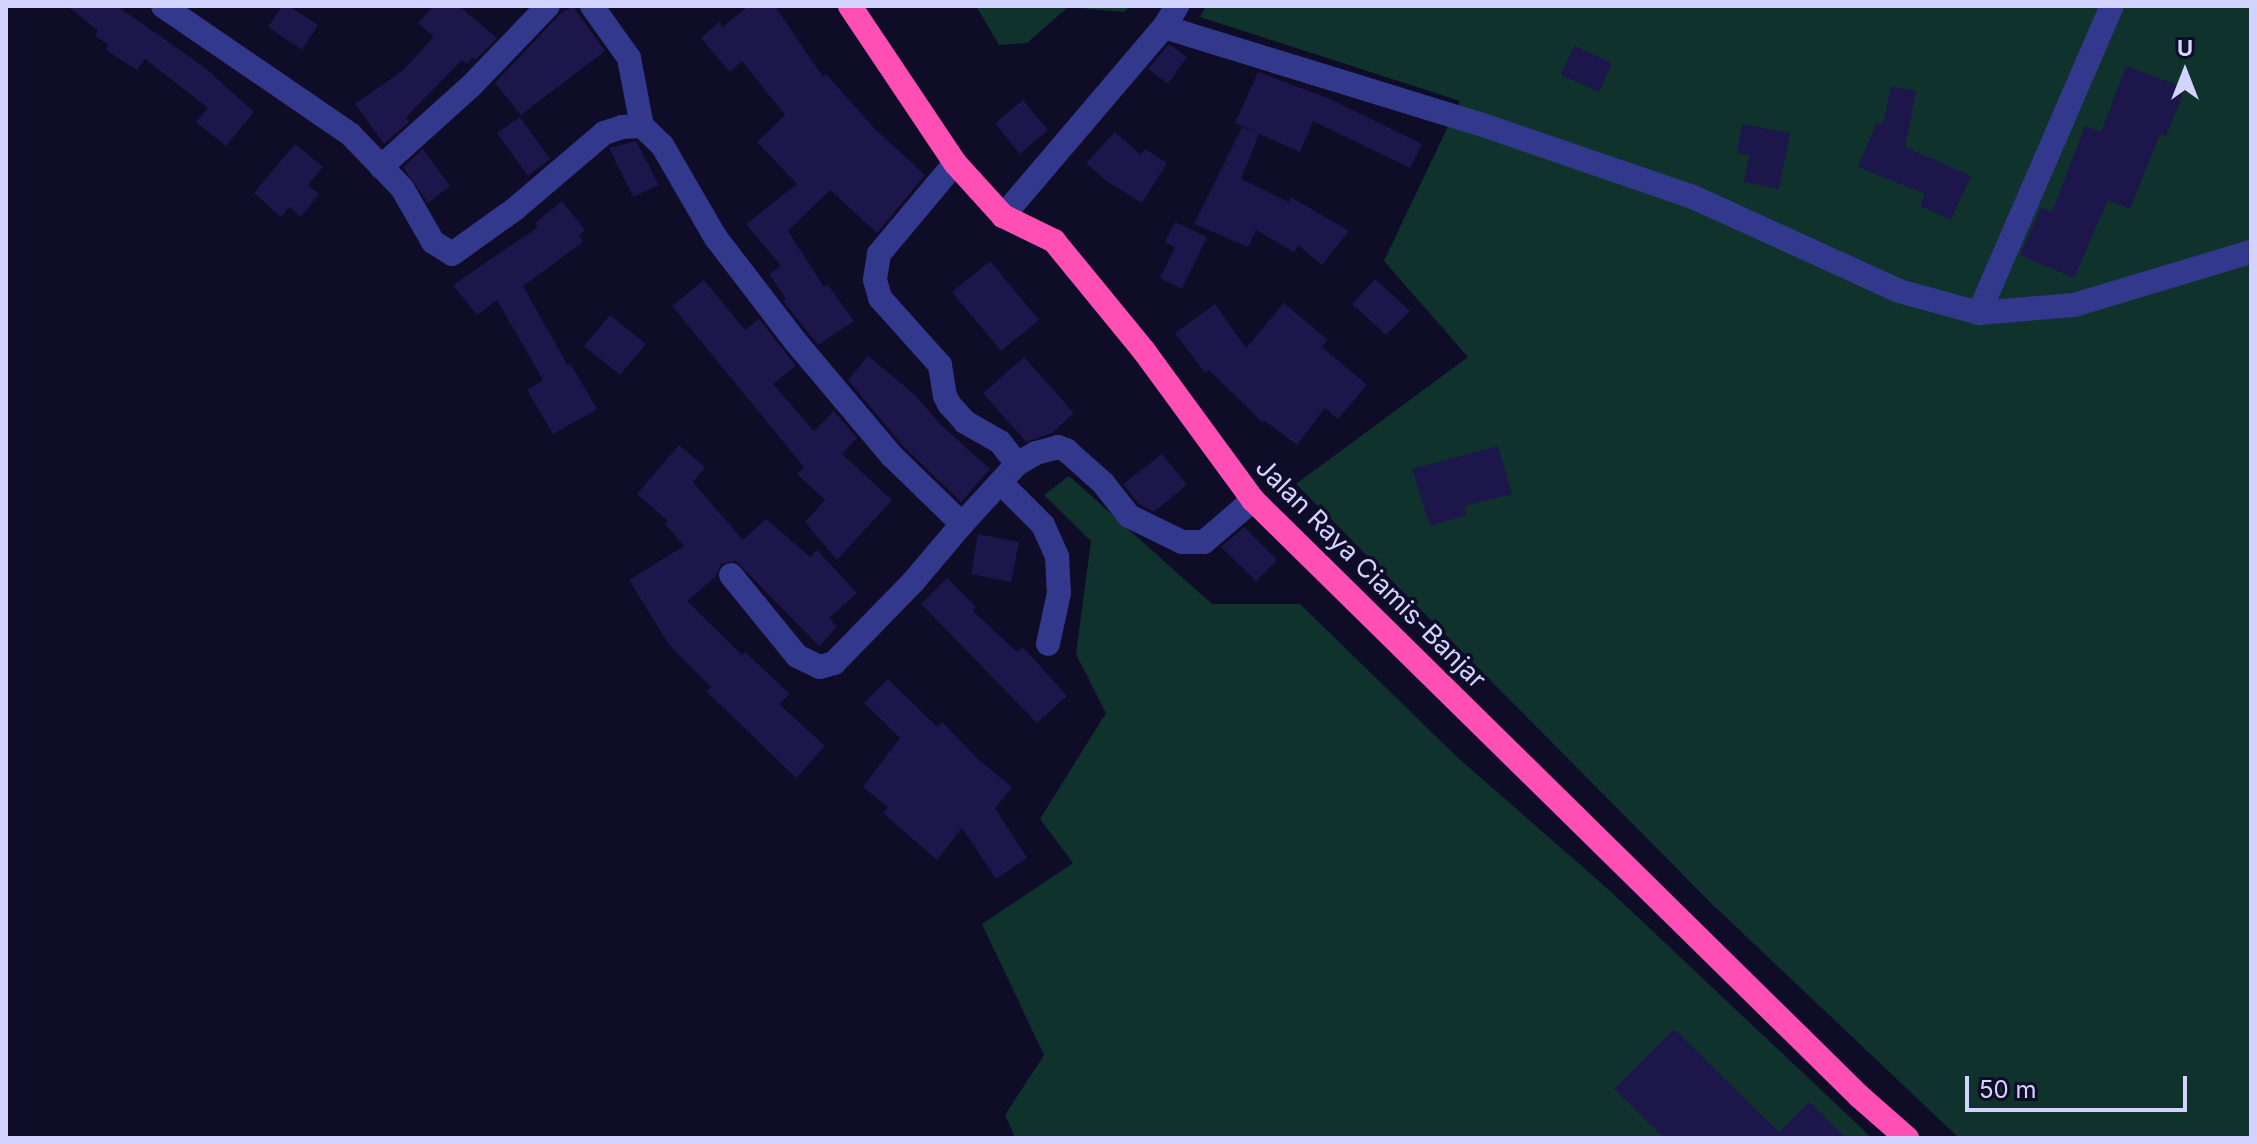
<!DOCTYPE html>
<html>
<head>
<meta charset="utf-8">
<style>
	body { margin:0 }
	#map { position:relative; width:2257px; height:1144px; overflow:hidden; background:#0e0c27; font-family:Inter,sans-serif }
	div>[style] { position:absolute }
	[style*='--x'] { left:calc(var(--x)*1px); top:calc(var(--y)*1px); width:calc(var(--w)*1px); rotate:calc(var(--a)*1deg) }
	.green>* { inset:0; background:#0f322d }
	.building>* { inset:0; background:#1c164a }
	.minor>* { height:24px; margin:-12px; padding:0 12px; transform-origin:12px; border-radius:12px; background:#32388b }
	.highway>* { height:24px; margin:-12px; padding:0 12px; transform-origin:12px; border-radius:12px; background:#ff4eb4 }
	span { translate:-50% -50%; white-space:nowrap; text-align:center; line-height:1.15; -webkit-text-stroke:7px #0e0c27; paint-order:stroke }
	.street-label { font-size:26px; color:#d3d3ff }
	.frame { position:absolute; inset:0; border:8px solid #d3d3ff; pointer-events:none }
	.north { position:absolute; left:2145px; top:32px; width:80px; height:80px; -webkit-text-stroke:6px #0e0c27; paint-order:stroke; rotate:0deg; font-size:22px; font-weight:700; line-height:32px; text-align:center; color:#d3d3ff }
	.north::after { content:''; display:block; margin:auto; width:28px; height:36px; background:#d3d3ff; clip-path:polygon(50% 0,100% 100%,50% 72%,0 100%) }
	.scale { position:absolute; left:1965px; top:1076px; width:222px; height:36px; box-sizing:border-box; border:4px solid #d3d3ff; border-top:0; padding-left:10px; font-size:24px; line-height:28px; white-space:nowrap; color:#d3d3ff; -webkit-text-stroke:6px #0e0c27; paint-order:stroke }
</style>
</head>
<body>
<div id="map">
	<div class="green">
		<div style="clip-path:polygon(976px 6px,1131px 6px,1124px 12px,1068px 7px,1027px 43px,999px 45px)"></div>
		<div style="clip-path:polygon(1206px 6px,2251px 6px,2251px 1138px,1959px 1138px,1712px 904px,1296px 484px,1468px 357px,1384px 261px,1460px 101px,1200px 17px)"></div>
		<div style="clip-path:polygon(1069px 476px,1212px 604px,1300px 604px,1456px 756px,1609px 890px,1872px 1138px,1015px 1138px,1005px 1115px,1044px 1055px,982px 924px,1073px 863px,1040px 819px,1106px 713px,1076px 654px,1091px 541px,1044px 495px)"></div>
	</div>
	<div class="building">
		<div style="clip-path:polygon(68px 6px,117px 6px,204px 67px,254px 112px,226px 146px,196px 122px,208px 108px,145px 59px,137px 70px,106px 50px,109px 45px,95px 36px,98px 31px)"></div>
		<div style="clip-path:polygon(282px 6px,289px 6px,318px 25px,302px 50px,268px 27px)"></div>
		<div style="clip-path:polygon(433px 6px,459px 6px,497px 38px,475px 60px,473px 57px,467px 64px,462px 60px,406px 117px,409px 122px,384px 144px,355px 104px,402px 71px,434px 37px,418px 23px)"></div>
		<div style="clip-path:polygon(573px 6px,605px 51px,521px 115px,495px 83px,560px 14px)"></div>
		<div style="clip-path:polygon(748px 6px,775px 6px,823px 77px,826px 74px,873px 127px,925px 175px,877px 233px,830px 190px,788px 231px,824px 287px,828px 285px,854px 321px,818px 345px,783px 301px,786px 299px,769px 274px,781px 266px,746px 224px,797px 184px,757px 142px,785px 115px,742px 61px,730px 72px,701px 38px,719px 22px,723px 27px)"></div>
		<div style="clip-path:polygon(1169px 44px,1187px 57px,1168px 84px,1148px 69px)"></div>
		<div style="clip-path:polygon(1574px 46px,1612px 63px,1599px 92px,1561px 75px)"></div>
		<div style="clip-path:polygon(2126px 66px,2185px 88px,2166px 136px,2160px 134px,2130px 209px,2108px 200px,2074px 278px,2020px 255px,2041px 208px,2052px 212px,2085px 126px,2101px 132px)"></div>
		<div style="clip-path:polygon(1258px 72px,1330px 99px,1422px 144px,1410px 168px,1313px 121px,1300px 152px,1235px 123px)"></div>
		<div style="clip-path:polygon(1891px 86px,1916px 91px,1905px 147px,1971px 176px,1951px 220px,1920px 206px,1925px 194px,1858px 167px,1877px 122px,1883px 124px)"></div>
		<div style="clip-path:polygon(1023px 100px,1048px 130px,1020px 154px,995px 123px)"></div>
		<div style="clip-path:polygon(520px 117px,550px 159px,528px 176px,497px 133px)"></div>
		<div style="clip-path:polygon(1742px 124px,1790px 133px,1779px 189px,1744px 182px,1749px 155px,1737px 153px)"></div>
		<div style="clip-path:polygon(1242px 127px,1259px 134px,1241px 179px,1289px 202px,1291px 197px,1349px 231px,1322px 265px,1298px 245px,1294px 252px,1256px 230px,1248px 247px,1194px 224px)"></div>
		<div style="clip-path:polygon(1115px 132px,1141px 155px,1145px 149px,1167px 163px,1142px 203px,1105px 180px,1086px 163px)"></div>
		<div style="clip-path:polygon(636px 141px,659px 185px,633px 197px,609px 148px)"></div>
		<div style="clip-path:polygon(295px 144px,323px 167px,308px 185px,319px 194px,301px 217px,289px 207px,281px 217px,254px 193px)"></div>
		<div style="clip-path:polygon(423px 149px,450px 186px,428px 203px,403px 167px)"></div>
		<div style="clip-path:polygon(562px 201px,585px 230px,579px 235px,583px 242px,523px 286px,568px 366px,570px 363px,597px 409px,553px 434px,527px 390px,543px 380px,497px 300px,477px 315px,453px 285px,538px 227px,535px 223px)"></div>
		<div style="clip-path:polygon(1175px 222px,1207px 237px,1182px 289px,1160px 278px,1175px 247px,1165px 242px)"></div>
		<div style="clip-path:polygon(990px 261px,1039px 320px,1001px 351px,952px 292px)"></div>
		<div style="clip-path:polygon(1375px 279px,1410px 311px,1386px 335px,1352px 304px)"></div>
		<div style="clip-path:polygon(704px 280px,745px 330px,759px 319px,796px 366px,773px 384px,814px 431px,834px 411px,857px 438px,842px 454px,892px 500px,837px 560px,805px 522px,825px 500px,797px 474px,804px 467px,672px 306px)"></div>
		<div style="clip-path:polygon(1284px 303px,1328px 340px,1322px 347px,1367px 385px,1338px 419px,1325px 408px,1297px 445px,1265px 421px,1263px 423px,1209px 370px,1205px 373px,1175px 333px,1215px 304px,1246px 348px)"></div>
		<div style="clip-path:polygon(610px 315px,646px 344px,620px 375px,584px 346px)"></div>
		<div style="clip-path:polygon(868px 356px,914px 394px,941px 425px,990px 469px,961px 502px,903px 446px,848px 380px)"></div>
		<div style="clip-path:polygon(1024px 357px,1074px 413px,1052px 433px,1026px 442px,983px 393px)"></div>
		<div style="clip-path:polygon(679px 445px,705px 467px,693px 482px,743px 540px,766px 519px,810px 557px,817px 550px,857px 593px,829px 618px,837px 627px,819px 646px,736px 561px,721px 564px,716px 576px,687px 601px,742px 655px,745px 652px,790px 694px,779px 704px,825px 746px,796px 778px,706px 691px,711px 687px,669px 645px,629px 580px,684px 546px,665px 524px,668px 521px,637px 494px)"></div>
		<div style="clip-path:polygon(1498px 446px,1512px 494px,1464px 506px,1467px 515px,1430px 526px,1412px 469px)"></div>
		<div style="clip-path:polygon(1162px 454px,1187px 485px,1154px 512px,1139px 504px,1123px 484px)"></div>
		<div style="clip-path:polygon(1244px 527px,1277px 560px,1256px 581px,1221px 547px)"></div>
		<div style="clip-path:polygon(978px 534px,1019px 542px,1011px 582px,971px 574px)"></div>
		<div style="clip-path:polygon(947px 578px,976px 607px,973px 611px,1017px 652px,1023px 647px,1067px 696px,1037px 723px,921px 604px)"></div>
		<div style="clip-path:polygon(888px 679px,937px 727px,942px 722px,979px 760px,1012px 787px,995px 808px,1027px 858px,996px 879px,962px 828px,937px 860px,883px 813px,888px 807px,863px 787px,900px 738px,864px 703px)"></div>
		<div style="clip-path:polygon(1674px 1029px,1779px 1132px,1809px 1102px,1846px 1138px,1664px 1138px,1614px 1089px)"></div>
	</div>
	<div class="minor">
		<div style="--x:163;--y:6;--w:227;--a:34.4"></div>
		<div style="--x:350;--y:134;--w:75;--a:46.1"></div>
		<div style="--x:402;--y:188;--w:62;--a:60.1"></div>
		<div style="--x:433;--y:242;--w:22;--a:32"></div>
		<div style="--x:452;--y:254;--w:77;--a:-35.5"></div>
		<div style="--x:515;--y:209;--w:117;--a:-40.5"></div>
		<div style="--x:604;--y:133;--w:19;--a:-18"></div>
		<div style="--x:622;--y:127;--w:20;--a:-3"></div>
		<div style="--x:642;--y:126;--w:28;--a:44"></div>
		<div style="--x:662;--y:145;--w:108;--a:59.9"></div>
		<div style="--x:716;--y:238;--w:130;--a:52.5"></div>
		<div style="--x:795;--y:341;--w:150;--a:49.9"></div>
		<div style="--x:892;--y:456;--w:98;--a:44.2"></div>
		<div style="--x:962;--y:524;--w:81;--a:-47.5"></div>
		<div style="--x:1017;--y:464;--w:22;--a:-30"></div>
		<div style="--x:1036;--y:453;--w:23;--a:-15"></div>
		<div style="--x:1058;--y:447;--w:9;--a:21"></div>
		<div style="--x:1066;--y:450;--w:50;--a:41.7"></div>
		<div style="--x:1103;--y:483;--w:42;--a:51.8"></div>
		<div style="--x:1129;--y:516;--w:59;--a:26.1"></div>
		<div style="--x:1182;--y:542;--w:22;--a:0"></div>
		<div style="--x:1204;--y:542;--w:65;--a:-40.6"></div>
		<div style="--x:592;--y:6;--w:64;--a:54.6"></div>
		<div style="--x:629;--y:58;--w:69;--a:79.2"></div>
		<div style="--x:1164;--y:27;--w:327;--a:17.1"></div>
		<div style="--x:1477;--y:123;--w:228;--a:18.9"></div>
		<div style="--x:1693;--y:197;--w:226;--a:24.5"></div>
		<div style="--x:1899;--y:291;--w:83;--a:15.4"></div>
		<div style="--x:1979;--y:313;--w:95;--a:-4.8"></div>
		<div style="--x:2074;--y:305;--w:185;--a:-16.7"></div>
		<div style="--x:955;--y:163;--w:119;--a:129.9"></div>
		<div style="--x:879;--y:254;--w:26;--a:99"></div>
		<div style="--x:875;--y:280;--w:19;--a:74"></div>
		<div style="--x:880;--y:298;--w:90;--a:48.2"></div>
		<div style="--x:940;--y:365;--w:31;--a:81"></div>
		<div style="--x:945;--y:396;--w:9;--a:63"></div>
		<div style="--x:949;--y:404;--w:24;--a:48"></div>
		<div style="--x:965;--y:422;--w:40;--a:29.7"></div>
		<div style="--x:1000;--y:442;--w:28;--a:52"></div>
		<div style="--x:381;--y:167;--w:120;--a:-42"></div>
		<div style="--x:470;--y:87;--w:112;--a:-46.1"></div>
		<div style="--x:1003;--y:216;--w:248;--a:-49.6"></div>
		<div style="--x:1164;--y:27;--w:25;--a:-58"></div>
		<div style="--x:1979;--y:313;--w:335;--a:-66.6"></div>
		<div style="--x:1002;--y:484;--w:58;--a:45"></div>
		<div style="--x:1043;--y:525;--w:35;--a:66"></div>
		<div style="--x:1057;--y:557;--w:36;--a:87"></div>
		<div style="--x:1059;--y:593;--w:52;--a:102.2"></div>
		<div style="--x:731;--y:575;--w:104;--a:50.8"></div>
		<div style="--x:797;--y:656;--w:25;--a:26"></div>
		<div style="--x:820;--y:667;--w:15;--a:-16"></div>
		<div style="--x:834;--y:663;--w:113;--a:-45.7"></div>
		<div style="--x:913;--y:582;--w:76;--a:-49.8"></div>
	</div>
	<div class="highway">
		<div style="--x:850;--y:6;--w:189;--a:56.2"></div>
		<div style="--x:955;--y:163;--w:72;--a:47.8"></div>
		<div style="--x:1003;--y:216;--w:57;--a:26.1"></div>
		<div style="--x:1054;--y:241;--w:142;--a:50.7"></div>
		<div style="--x:1144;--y:351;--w:185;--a:53.8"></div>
		<div style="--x:1253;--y:500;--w:850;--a:44.52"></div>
		<div style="--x:1859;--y:1096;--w:64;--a:41.2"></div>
	</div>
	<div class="street-label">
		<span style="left:1371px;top:573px;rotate:45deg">Jalan Raya Ciamis-Banjar</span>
	</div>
	<div class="frame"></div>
	<div class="north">U</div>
	<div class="scale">50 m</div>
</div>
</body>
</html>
